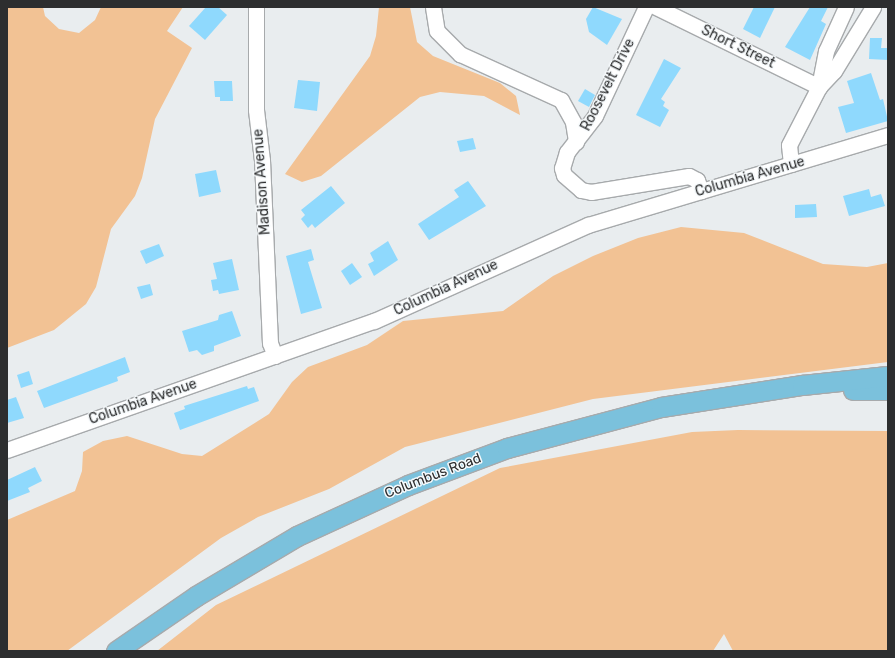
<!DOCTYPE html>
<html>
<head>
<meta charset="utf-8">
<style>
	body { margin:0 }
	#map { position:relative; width:895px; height:658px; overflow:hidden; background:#e9edef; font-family:Rubik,sans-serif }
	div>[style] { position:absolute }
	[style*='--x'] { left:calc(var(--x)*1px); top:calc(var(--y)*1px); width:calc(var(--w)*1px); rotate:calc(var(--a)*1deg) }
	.green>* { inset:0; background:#f2c294 }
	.building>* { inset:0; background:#8fd9fd }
	.roads { filter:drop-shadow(1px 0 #a7aaac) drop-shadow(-1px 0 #a7aaac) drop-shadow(0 1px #a7aaac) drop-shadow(0 -1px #a7aaac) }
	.minor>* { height:15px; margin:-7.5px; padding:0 7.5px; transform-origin:7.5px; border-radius:7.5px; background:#fff }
	.major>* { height:19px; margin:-9.5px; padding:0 9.5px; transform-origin:9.5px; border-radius:9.5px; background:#7bc1dc }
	span { translate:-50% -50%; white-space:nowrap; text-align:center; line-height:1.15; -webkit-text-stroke:3px #f6fafc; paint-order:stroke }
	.street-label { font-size:14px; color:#2d2e2f }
	.frame { position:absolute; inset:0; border:8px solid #2d2e2f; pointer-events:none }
</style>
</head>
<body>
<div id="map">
	<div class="green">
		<div style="clip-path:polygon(7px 7px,43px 7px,45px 16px,59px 29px,79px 33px,95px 20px,101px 7px,183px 7px,167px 31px,192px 48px,155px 119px,142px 178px,135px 196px,111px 229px,96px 287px,86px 304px,54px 330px,7px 348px)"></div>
		<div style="clip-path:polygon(379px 7px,410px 7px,417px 42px,433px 56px,500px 83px,516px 96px,520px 115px,484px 96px,440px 92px,420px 97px,321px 176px,302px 182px,285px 174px,370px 56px,376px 36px)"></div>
		<div style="clip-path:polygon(681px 227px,744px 233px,823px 264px,867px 267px,888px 263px,888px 362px,593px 399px,405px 447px,329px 489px,258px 517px,221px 538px,67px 651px,7px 651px,7px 520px,75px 491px,82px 471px,83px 452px,103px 441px,127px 436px,182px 454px,202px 456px,269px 414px,292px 382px,308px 367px,367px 345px,403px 321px,503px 311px,553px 276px,593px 256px,638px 238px)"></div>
		<div style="clip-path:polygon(738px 430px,888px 431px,888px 651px,733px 651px,724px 634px,713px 651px,157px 651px,216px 605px,500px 468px,692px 432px)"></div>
	</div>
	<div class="building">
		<div style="clip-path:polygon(206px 7px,218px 7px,227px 15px,205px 40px,189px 26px)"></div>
		<div style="clip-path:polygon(593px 7px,622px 19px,607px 45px,589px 32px,586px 19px)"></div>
		<div style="clip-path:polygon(754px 7px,775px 7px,760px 38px,743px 29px)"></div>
		<div style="clip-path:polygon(810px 7px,828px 7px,821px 21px,826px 24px,810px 60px,785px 47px)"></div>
		<div style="clip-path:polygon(870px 38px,882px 38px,881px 48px,888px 48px,888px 60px,869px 59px)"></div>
		<div style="clip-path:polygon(664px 59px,681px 68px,661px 99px,665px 102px,663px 106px,669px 110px,660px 127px,636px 115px)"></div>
		<div style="clip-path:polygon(871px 73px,880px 100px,883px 99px,888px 121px,846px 133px,838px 107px,854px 103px,847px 81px)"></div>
		<div style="clip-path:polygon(298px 80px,320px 82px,317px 111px,294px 108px)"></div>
		<div style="clip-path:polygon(214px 81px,232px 81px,233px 101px,220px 101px,220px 97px,215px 97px)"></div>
		<div style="clip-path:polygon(585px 89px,595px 95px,589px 107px,578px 101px)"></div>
		<div style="clip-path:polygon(473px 138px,476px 149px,460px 152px,457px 141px)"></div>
		<div style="clip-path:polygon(216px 170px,221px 192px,199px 197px,195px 174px)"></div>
		<div style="clip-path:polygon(468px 181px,486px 206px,429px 240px,418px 224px,459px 197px,454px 190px)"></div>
		<div style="clip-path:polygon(331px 186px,345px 203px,315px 228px,312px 224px,308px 228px,301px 219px,305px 215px,301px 210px)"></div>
		<div style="clip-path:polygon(869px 189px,871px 197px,881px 194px,885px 206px,849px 216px,843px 196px)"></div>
		<div style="clip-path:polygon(816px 204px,817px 217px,795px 218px,795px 205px)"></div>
		<div style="clip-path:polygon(388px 241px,398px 260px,374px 276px,368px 264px,374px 261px,370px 253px)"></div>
		<div style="clip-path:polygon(159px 244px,164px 256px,146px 264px,140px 251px)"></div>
		<div style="clip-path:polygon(311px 249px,314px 260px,308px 262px,322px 308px,301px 314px,286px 256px)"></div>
		<div style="clip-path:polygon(232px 259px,239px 290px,219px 294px,218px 290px,213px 291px,211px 280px,217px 279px,213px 263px)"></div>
		<div style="clip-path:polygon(352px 263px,362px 277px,350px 285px,341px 271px)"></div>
		<div style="clip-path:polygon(150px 284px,153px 295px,141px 299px,137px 287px)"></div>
		<div style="clip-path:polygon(232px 311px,241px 336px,214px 346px,214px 351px,202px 355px,197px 350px,189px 352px,182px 331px,218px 320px,219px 315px)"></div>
		<div style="clip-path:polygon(125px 357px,130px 372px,117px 377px,118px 381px,44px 408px,37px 391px)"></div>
		<div style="clip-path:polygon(29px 371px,33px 384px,21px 388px,17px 375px)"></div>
		<div style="clip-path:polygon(247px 386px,248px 389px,254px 387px,259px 401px,180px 430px,174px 413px,185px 409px,184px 406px)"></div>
		<div style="clip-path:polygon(16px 397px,24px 418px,7px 423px,7px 400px)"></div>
		<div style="clip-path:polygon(35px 467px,42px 481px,28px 488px,30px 492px,7px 501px,7px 480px)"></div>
	</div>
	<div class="roads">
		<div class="minor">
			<div style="--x:256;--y:7;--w:103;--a:90"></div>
			<div style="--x:256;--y:110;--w:50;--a:83.2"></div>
			<div style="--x:262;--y:160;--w:183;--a:87.5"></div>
			<div style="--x:270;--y:343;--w:14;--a:69"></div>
			<div style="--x:433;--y:7;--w:24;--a:81"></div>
			<div style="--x:437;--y:31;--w:33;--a:45"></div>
			<div style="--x:460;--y:54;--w:111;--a:24.5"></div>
			<div style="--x:561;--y:100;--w:25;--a:61"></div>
			<div style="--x:573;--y:122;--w:20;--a:81"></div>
			<div style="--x:646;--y:7;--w:120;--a:115.1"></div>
			<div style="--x:595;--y:116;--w:46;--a:127.9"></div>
			<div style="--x:567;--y:152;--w:17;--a:107"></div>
			<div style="--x:562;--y:168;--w:7;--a:74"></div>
			<div style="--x:564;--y:175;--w:23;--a:41"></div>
			<div style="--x:581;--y:190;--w:10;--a:11"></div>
			<div style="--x:591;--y:192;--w:99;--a:-9.3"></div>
			<div style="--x:689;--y:176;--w:9;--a:27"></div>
			<div style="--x:697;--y:180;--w:12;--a:70"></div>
			<div style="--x:656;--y:7;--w:182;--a:26.1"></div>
			<div style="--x:819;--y:87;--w:37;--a:-79"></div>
			<div style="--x:826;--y:51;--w:48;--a:-65.6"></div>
			<div style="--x:791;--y:164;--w:19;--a:-96"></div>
			<div style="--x:789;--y:145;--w:65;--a:-62.7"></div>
			<div style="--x:819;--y:87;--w:22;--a:-47"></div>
			<div style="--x:834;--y:71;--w:75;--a:-58.6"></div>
			<div style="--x:7;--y:450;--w:389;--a:-19.4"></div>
			<div style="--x:374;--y:321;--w:235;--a:-24.2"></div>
			<div style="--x:588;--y:225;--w:313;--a:-16.7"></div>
		</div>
		<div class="major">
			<div style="--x:853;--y:390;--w:35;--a:0"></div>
			<div style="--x:116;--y:651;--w:97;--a:-34.5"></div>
			<div style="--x:196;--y:596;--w:117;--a:-30.7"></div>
			<div style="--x:297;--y:536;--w:122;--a:-24.7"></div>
			<div style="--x:408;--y:485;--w:106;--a:-20.5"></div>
			<div style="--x:507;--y:448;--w:159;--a:-14.9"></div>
			<div style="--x:661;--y:407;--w:143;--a:-8.9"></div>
			<div style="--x:802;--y:385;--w:86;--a:-6"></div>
		</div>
	</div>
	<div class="street-label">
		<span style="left:738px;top:47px;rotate:26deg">Short Street</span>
		<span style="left:608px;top:85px;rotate:-63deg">Roosevelt Drive</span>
		<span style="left:750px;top:177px;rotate:-16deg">Columbia Avenue</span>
		<span style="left:262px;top:182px;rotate:-94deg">Madison Avenue</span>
		<span style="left:446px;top:288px;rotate:-25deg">Columbia Avenue</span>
		<span style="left:143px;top:402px;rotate:-19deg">Columbia Avenue</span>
		<span style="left:433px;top:476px;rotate:-21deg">Columbus Road</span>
	</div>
	<div class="frame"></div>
</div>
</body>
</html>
